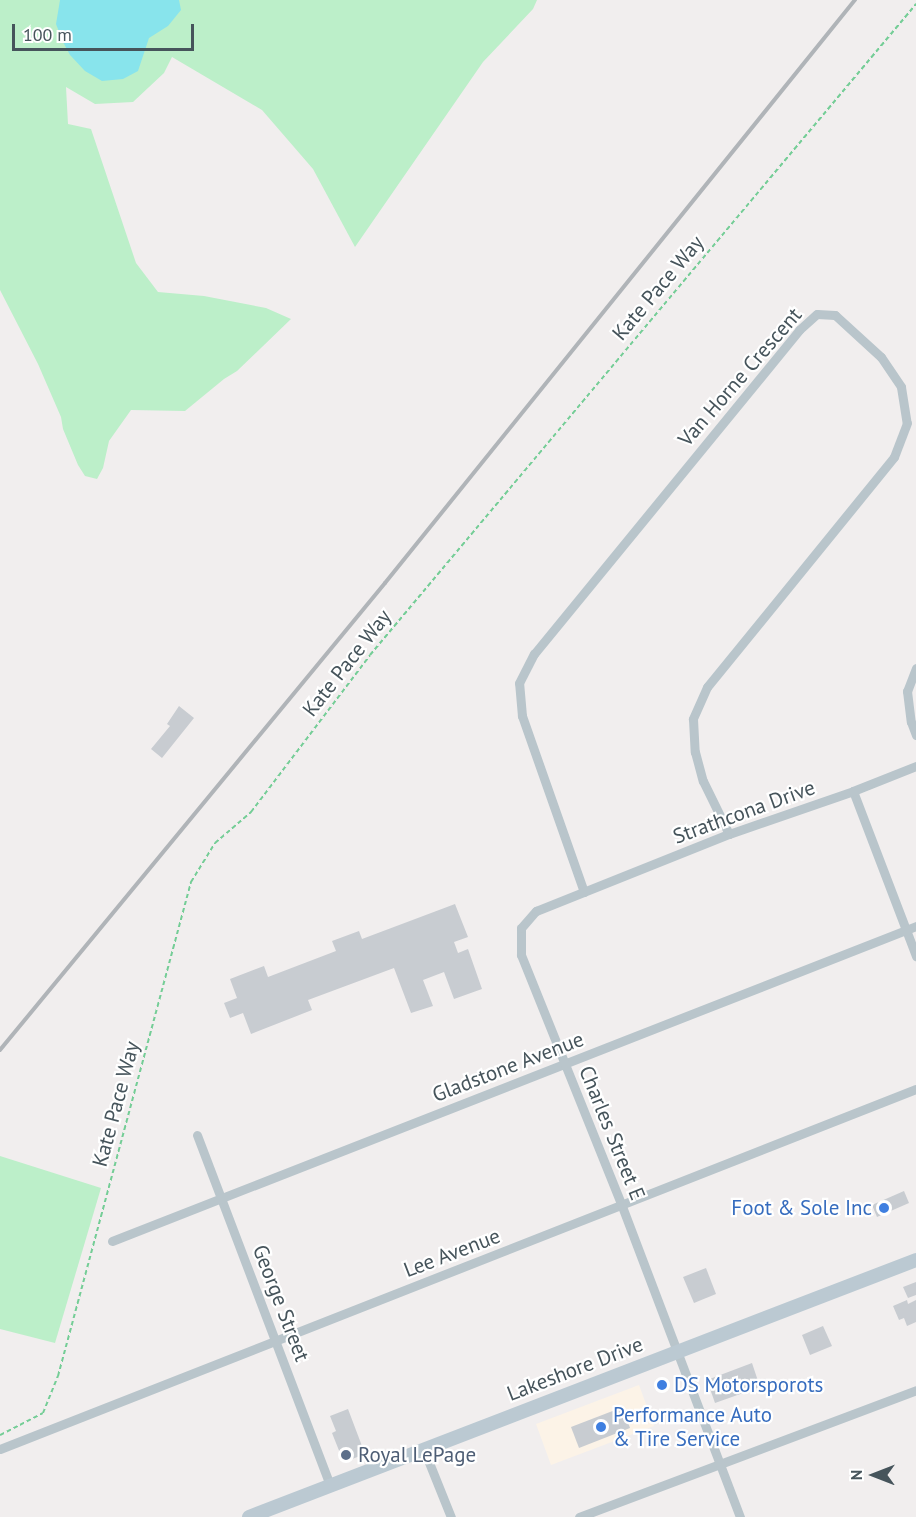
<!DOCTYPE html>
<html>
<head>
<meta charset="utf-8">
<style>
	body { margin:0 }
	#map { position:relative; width:916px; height:1517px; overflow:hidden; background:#f1eeee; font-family:"PT Sans",sans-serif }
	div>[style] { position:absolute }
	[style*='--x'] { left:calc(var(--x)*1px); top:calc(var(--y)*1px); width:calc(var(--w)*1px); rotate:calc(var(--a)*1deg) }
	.commercial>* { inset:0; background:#fcf3e7 }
	.green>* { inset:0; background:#bcefc9 }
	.water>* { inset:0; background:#88e4ec }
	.building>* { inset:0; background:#c8ccd1 }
	.path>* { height:2px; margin-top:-1px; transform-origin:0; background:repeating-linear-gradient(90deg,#74cd96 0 4.5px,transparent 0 7.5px) }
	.minor>* { height:9px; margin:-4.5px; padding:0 4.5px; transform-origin:4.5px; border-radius:4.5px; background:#b9c5cb }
	.secondary>* { height:14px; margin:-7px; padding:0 7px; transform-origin:7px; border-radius:7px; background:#bbc9d2 }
	.rail>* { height:4px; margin:-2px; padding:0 2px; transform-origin:2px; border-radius:2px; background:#b0b4b8 }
	.dots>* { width:16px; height:16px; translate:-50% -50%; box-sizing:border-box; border:3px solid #fff; border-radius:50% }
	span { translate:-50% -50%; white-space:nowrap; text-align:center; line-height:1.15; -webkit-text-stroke:4.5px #fff; paint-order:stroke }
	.street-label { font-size:21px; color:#46545b }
	.shop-label { font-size:21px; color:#366cbe }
	.right { translate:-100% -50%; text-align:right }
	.left { translate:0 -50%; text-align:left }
	.service-label { font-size:21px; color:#4e5e75 }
	.north { position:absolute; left:844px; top:1445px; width:60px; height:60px; -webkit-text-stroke:4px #fff; paint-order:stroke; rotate:270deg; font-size:16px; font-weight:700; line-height:24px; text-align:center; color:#46545b }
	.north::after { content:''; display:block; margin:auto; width:21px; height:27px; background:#46545b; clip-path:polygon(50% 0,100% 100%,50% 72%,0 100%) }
	.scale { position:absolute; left:12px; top:24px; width:182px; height:27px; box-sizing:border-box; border:3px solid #46545b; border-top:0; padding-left:8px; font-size:18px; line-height:21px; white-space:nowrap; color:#46545b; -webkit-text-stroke:4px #fff; paint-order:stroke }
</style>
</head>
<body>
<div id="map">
	<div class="commercial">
		<div style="clip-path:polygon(639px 1385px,654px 1426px,551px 1465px,536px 1424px)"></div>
	</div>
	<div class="green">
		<div style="clip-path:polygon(0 0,537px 0,533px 9px,483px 62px,355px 247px,313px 169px,262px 110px,172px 57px,164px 73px,133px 102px,95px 104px,66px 87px,68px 124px,91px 129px,136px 263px,158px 292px,204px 296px,266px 308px,291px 319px,237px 371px,224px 379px,185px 411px,131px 410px,109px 441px,103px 468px,97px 479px,85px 476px,78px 465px,63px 429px,61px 417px,38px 364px,0 290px)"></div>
		<div style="clip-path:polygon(0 1156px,101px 1188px,55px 1343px,0 1329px)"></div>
	</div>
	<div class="water">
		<div style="clip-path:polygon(60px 0,179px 0,181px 10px,168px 26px,149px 38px,138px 71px,123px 79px,102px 81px,85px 71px,70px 55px,63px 42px,56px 24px)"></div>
	</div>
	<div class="building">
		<div style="clip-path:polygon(179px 706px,194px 718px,162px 758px,151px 749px,170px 726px,167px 724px)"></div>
		<div style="clip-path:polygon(455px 904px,468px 937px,454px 942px,458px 953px,468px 949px,482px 989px,454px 999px,444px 972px,423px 980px,433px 1006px,411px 1013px,394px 968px,308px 1000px,312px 1010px,251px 1034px,243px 1013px,230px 1018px,224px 1003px,237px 998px,230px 979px,264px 966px,268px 977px,336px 951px,332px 941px,359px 931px,362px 939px)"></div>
		<div style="clip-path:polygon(904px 1191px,909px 1203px,877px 1217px,872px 1205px)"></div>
		<div style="clip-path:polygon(706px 1268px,716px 1294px,694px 1303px,683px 1277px)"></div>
		<div style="clip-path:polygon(916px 1282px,916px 1295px,908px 1298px,903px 1287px)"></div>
		<div style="clip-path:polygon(907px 1300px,908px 1304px,916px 1300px,916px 1322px,907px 1326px,904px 1318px,899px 1320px,893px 1306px)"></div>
		<div style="clip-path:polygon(823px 1326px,832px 1346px,810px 1355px,802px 1335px)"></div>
		<div style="clip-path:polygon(752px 1363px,760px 1387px,715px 1403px,707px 1380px)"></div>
		<div style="clip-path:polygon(623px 1407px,630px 1428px,579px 1448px,571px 1427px)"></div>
		<div style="clip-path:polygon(348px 1409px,365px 1454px,347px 1461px,342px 1458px,332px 1433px,336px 1431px,330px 1416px)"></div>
	</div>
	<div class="path">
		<div style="--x:0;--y:1435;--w:48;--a:-27.1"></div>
		<div style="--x:43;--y:1413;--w:40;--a:-68"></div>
		<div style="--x:58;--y:1376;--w:512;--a:-74.93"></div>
		<div style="--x:191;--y:882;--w:46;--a:-58.4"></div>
		<div style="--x:215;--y:843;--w:48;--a:-40.7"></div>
		<div style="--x:251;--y:812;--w:197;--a:-52.8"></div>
		<div style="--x:370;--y:655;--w:850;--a:-50.01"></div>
	</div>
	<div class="minor">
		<div style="--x:916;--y:668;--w:25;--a:111"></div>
		<div style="--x:907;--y:691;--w:31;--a:83"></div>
		<div style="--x:911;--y:722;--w:14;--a:69"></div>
		<div style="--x:853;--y:791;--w:177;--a:69.1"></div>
		<div style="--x:584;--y:892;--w:187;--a:-109.4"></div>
		<div style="--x:522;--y:716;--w:33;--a:-95"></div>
		<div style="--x:519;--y:683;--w:33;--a:-63"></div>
		<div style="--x:534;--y:654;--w:419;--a:-50.7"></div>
		<div style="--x:799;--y:330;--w:24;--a:-42"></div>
		<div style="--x:817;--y:314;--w:18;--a:3"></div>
		<div style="--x:835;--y:315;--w:62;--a:42.4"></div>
		<div style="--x:881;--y:357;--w:36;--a:56"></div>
		<div style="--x:901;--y:387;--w:36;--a:81"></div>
		<div style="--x:907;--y:423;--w:36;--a:111"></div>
		<div style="--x:894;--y:457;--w:296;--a:129.1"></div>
		<div style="--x:707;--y:687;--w:35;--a:114"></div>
		<div style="--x:693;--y:719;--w:33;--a:87"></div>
		<div style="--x:695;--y:752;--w:30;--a:75"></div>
		<div style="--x:703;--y:781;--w:59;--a:63.9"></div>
		<div style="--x:197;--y:1135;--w:374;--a:69.2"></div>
		<div style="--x:112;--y:1241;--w:864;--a:-21.39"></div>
		<div style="--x:0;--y:1449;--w:984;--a:-21.46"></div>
		<div style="--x:424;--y:1450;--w:72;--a:68.1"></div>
		<div style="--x:579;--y:1517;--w:360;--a:-20.6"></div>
		<div style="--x:740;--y:1517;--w:333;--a:-110.8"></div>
		<div style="--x:622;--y:1206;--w:271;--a:-111.9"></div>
		<div style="--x:521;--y:955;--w:27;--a:-90"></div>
		<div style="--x:521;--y:928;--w:23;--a:-49"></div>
		<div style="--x:536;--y:911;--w:208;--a:-21.8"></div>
		<div style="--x:729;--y:834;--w:131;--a:-19.1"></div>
		<div style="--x:853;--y:791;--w:68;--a:-21.6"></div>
	</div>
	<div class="secondary">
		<div style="--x:249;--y:1517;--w:715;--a:-21.07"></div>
	</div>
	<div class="rail">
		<div style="--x:0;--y:1050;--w:605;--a:-50.5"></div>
		<div style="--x:385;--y:583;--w:749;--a:-51.13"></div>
	</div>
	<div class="dots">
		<div style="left:884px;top:1208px;background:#3f7fe0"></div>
		<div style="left:662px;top:1385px;background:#3f7fe0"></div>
		<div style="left:601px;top:1427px;background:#3f7fe0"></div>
		<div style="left:346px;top:1455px;background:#5c6f8a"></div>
	</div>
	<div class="street-label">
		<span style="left:658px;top:288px;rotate:-50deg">Kate Pace Way</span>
		<span style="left:740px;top:377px;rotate:-49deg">Van Horne Crescent</span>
		<span style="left:347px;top:663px;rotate:-52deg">Kate Pace Way</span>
		<span style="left:744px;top:812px;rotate:-20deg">Strathcona Drive</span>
		<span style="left:508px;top:1067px;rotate:-21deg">Gladstone Avenue</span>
		<span style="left:116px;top:1104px;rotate:-75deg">Kate Pace Way</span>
		<span style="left:612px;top:1133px;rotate:68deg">Charles Street E</span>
		<span style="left:452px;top:1253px;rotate:-21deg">Lee Avenue</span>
		<span style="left:281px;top:1303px;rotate:69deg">George Street</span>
		<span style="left:575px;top:1369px;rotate:-21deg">Lakeshore Drive</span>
	</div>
	<div class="shop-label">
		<span class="right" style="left:872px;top:1208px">Foot &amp; Sole Inc</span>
		<span class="left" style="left:674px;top:1385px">DS Motorsporots</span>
		<span class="left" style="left:613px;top:1427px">Performance Auto<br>&amp; Tire Service</span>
	</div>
	<div class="service-label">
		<span class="left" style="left:358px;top:1455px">Royal LePage</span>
	</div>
	<div class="north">N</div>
	<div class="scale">100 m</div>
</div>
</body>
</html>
